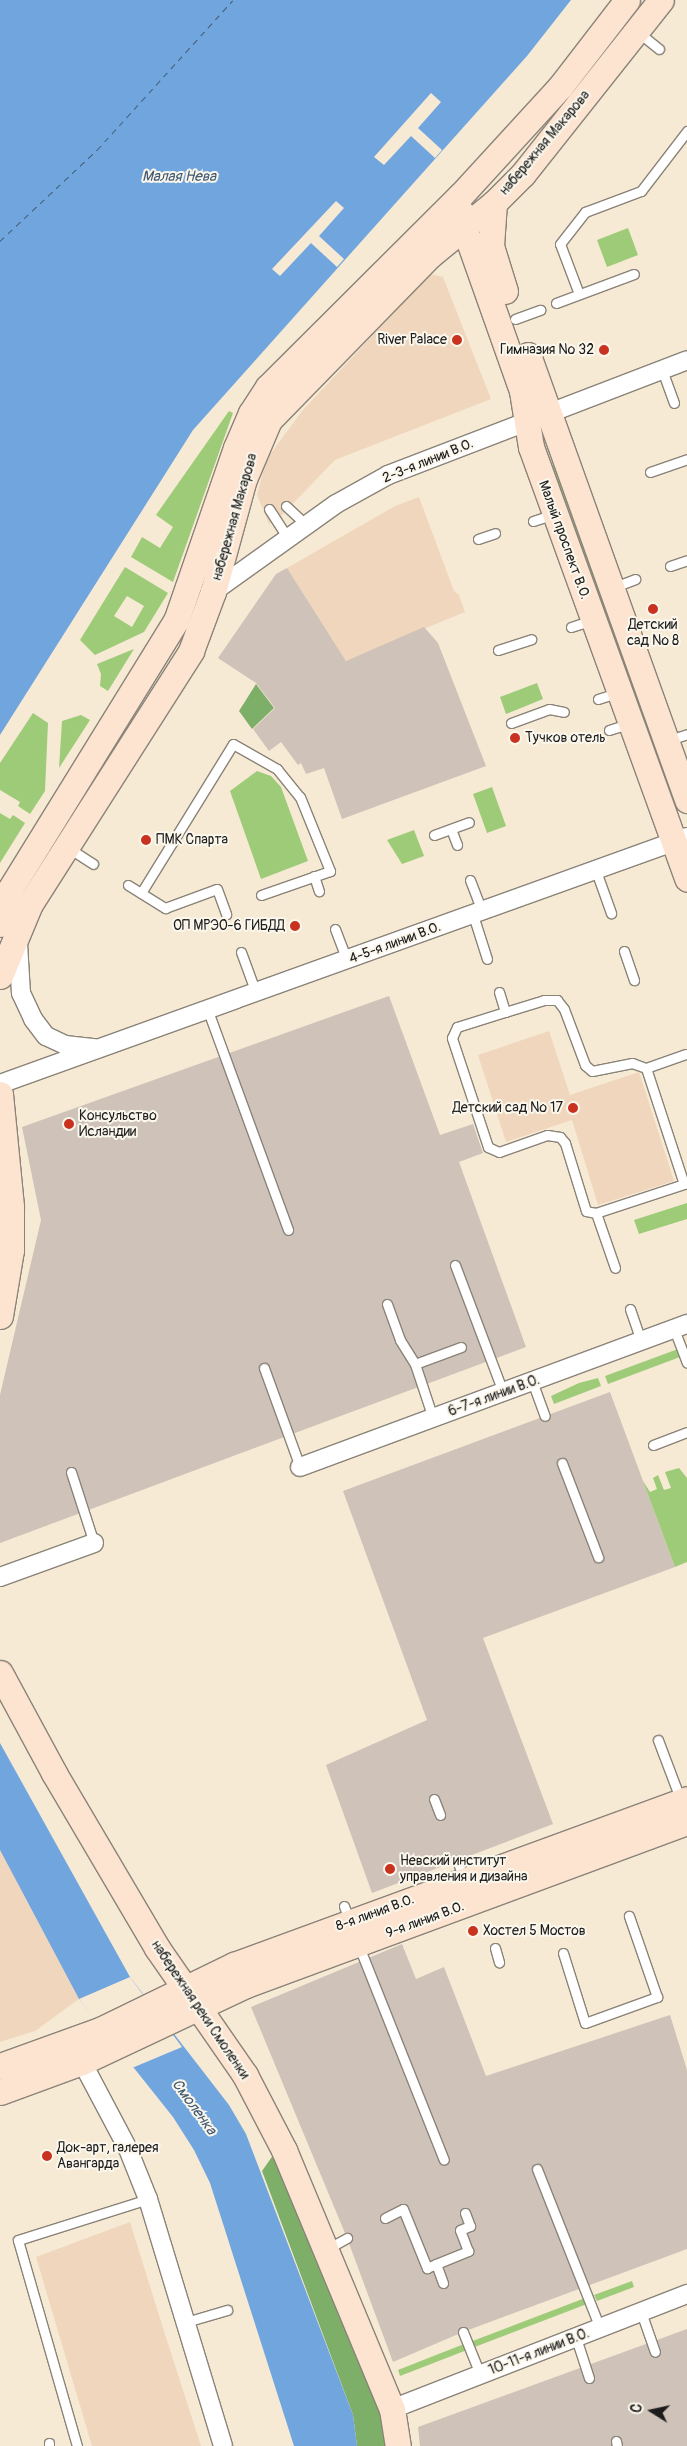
<!DOCTYPE html>
<html>
<head>
<meta charset="utf-8">
<style>
	body { margin:0 }
	#map { position:relative; width:687px; height:2446px; overflow:hidden; background:#f7ead5; font-family:Pangolin,sans-serif }
	div>[style] { position:absolute }
	[style*='--x'] { left:calc(var(--x)*1px); top:calc(var(--y)*1px); width:calc(var(--w)*1px); rotate:calc(var(--a)*1deg) }
	.built>* { inset:0; background:#f0d6bc }
	.industrial>* { inset:0; background:#cec2b9 }
	.green>* { inset:0; background:#9ecb78 }
	.forest>* { inset:0; background:#7eaf68 }
	.water>* { inset:0; background:#71a5de }
	.pier>* { inset:0; background:#f7ead5 }
	.ferry>* { height:1px; margin-top:-0.5px; transform-origin:0; background:repeating-linear-gradient(90deg,#425a73 0 6px,transparent 0 11px) }
	.roads { filter:drop-shadow(1px 0 #8a8378) drop-shadow(-1px 0 #8a8378) drop-shadow(0 1px #8a8378) drop-shadow(0 -1px #8a8378) }
	.lane>* { height:9px; margin:-4.5px; padding:0 4.5px; transform-origin:4.5px; border-radius:4.5px; background:#fff }
	.street>* { height:18px; margin:-9px; padding:0 9px; transform-origin:9px; border-radius:9px; background:#fff }
	.secondary>* { height:25px; margin:-12.5px; padding:0 12.5px; transform-origin:12.5px; border-radius:12.5px; background:#fde4d1 }
	.dots>* { width:14px; height:14px; translate:-50% -50%; box-sizing:border-box; border:2px solid #fbf7ec; border-radius:50% }
	span { translate:-50% -50%; white-space:nowrap; text-align:center; line-height:1.15; -webkit-text-stroke:4px #fbf7ec; paint-order:stroke }
	.street-label { font-size:14px; color:#1c1c1c }
	.poi-label { font-size:14px; color:#1c1c1c }
	.right { translate:-100% -50%; text-align:right }
	.left { translate:0 -50%; text-align:left }
	.water-label { font-size:15px; color:#425a73; font-style:italic }
	.north { position:absolute; left:627px; top:2386px; width:50px; height:50px; -webkit-text-stroke:4px #fbf7ec; paint-order:stroke; rotate:280deg; font-size:14px; font-weight:700; line-height:20px; text-align:center; color:#1c1c1c }
	.north::after { content:''; display:block; margin:auto; width:18px; height:22px; background:#1c1c1c; clip-path:polygon(50% 0,100% 100%,50% 72%,0 100%) }
</style>
</head>
<body>
<div id="map">
	<div class="built">
		<div style="clip-path:polygon(430px 274px,443px 277px,491px 399px,335px 460px,282px 515px,269px 524px,257px 495px,266px 460px,302px 411px)"></div>
		<div style="clip-path:polygon(419px 497px,454px 591px,459px 595px,465px 612px,346px 661px,287px 568px,395px 506px)"></div>
		<div style="clip-path:polygon(549px 1031px,570px 1095px,639px 1072px,674px 1181px,598px 1205px,572px 1120px,506px 1142px,478px 1055px)"></div>
		<div style="clip-path:polygon(0 1850px,79px 1999px,35px 2031px,0 2042px)"></div>
		<div style="clip-path:polygon(130px 2222px,163px 2328px,201px 2446px,92px 2446px,36px 2257px)"></div>
	</div>
	<div class="industrial">
		<div style="clip-path:polygon(287px 568px,346px 661px,424px 627px,438px 643px,486px 766px,342px 819px,324px 768px,306px 774px,301px 763px,298px 765px,281px 742px,269px 751px,253px 729px,275px 708px,256px 683px,218px 658px,276px 574px)"></div>
		<div style="clip-path:polygon(389px 996px,440px 1135px,473px 1124px,483px 1153px,459px 1162px,526px 1347px,0 1543px,0 1395px,41px 1220px,22px 1127px)"></div>
		<div style="clip-path:polygon(610px 1392px,675px 1567px,483px 1638px,553px 1824px,372px 1893px,326px 1765px,427px 1720px,343px 1491px)"></div>
		<div style="clip-path:polygon(402px 1944px,416px 1979px,444px 1967px,486px 2076px,670px 2015px,687px 2070px,687px 2249px,463px 2332px,393px 2362px,347px 2238px,251px 2007px)"></div>
		<div style="clip-path:polygon(687px 2329px,687px 2446px,420px 2446px,418px 2427px)"></div>
	</div>
	<div class="green">
		<div style="clip-path:polygon(628px 228px,638px 255px,607px 267px,597px 240px)"></div>
		<div style="clip-path:polygon(229px 411px,233px 413px,173px 582px,131px 557px,142px 537px,160px 548px,173px 527px,156px 515px)"></div>
		<div style="clip-path:polygon(551px 455px,676px 789px,664px 793px,560px 508px)"></div>
		<div style="clip-path:polygon(evenodd,125px 567px,168px 593px,144px 632px,95px 655px,80px 640px,125px 567px,127px 596px,144px 606px,132px 627px,114px 616px,127px 596px)"></div>
		<div style="clip-path:polygon(134px 649px,108px 691px,100px 686px,101px 674px,97px 664px)"></div>
		<div style="clip-path:polygon(537px 683px,543px 699px,506px 714px,500px 697px)"></div>
		<div style="clip-path:polygon(33px 713px,48px 723px,45px 791px,30px 814px,18px 806px,20px 802px,0 790px,0 763px)"></div>
		<div style="clip-path:polygon(81px 715px,90px 720px,59px 768px,62px 721px)"></div>
		<div style="clip-path:polygon(257px 771px,271px 776px,281px 787px,308px 861px,261px 879px,230px 791px)"></div>
		<div style="clip-path:polygon(492px 787px,506px 826px,487px 833px,473px 794px)"></div>
		<div style="clip-path:polygon(0 813px,10px 819px,13px 815px,25px 823px,0 863px)"></div>
		<div style="clip-path:polygon(414px 830px,424px 856px,402px 864px,387px 840px)"></div>
		<div style="clip-path:polygon(687px 1203px,687px 1219px,639px 1234px,634px 1220px)"></div>
		<div style="clip-path:polygon(678px 1349px,680px 1357px,608px 1384px,605px 1376px)"></div>
		<div style="clip-path:polygon(598px 1378px,601px 1386px,554px 1404px,551px 1396px,579px 1383px)"></div>
		<div style="clip-path:polygon(679px 1468px,687px 1478px,687px 1562px,675px 1567px,643px 1481px,650px 1492px,657px 1489px,653px 1478px,658px 1475px,664px 1490px,671px 1488px,665px 1472px)"></div>
		<div style="clip-path:polygon(632px 2281px,634px 2287px,597px 2301px,594px 2295px)"></div>
		<div style="clip-path:polygon(585px 2298px,587px 2304px,472px 2348px,470px 2342px)"></div>
		<div style="clip-path:polygon(464px 2344px,467px 2350px,400px 2376px,398px 2370px)"></div>
	</div>
	<div class="forest">
		<div style="clip-path:polygon(256px 684px,274px 708px,252px 729px,239px 711px)"></div>
		<div style="clip-path:polygon(276px 2151px,383px 2407px,387px 2446px,357px 2446px,353px 2415px,262px 2171px)"></div>
	</div>
	<div class="water">
		<div style="clip-path:polygon(0 0,571px 0,527px 56px,193px 430px,0 735px)"></div>
		<div style="clip-path:polygon(0 1743px,130px 1977px,229px 2105px,246px 2134px,353px 2415px,357px 2446px,294px 2446px,210px 2183px,194px 2150px,173px 2117px,79px 1999px,0 1850px)"></div>
	</div>
	<div class="pier">
		<div style="clip-path:polygon(431px 93px,441px 102px,418px 128px,442px 150px,435px 158px,411px 136px,384px 165px,374px 157px)"></div>
		<div style="clip-path:polygon(336px 201px,344px 208px,319px 236px,344px 259px,337px 267px,311px 243px,280px 276px,272px 269px)"></div>
		<div style="clip-path:polygon(130px 1977px,182px 2047px,132px 2068px,79px 1999px)"></div>
	</div>
	<div class="ferry">
		<div style="--x:0;--y:241;--w:133;--a:-43.2"></div>
		<div style="--x:97;--y:150;--w:202;--a:-47.8"></div>
	</div>
	<div class="roads">
		<div class="lane">
			<div style="--x:638;--y:32;--w:27;--a:39"></div>
			<div style="--x:579;--y:294;--w:53;--a:-110.8"></div>
			<div style="--x:560;--y:244;--w:41;--a:-52"></div>
			<div style="--x:585;--y:212;--w:60;--a:-20.6"></div>
			<div style="--x:641;--y:191;--w:76;--a:-52.5"></div>
			<div style="--x:556;--y:303;--w:83;--a:-20.4"></div>
			<div style="--x:515;--y:319;--w:27;--a:-20"></div>
			<div style="--x:662;--y:370;--w:35;--a:70"></div>
			<div style="--x:650;--y:472;--w:39;--a:-19"></div>
			<div style="--x:286;--y:506;--w:26;--a:43"></div>
			<div style="--x:269;--y:509;--w:33;--a:57"></div>
			<div style="--x:533;--y:521;--w:23;--a:-18"></div>
			<div style="--x:478;--y:539;--w:18;--a:-19"></div>
			<div style="--x:670;--y:566;--w:18;--a:-19"></div>
			<div style="--x:612;--y:588;--w:25;--a:-21"></div>
			<div style="--x:571;--y:627;--w:23;--a:-18"></div>
			<div style="--x:498;--y:650;--w:35;--a:-18"></div>
			<div style="--x:598;--y:699;--w:22;--a:-18"></div>
			<div style="--x:511;--y:723;--w:40;--a:-20.2"></div>
			<div style="--x:549;--y:709;--w:15;--a:11"></div>
			<div style="--x:609;--y:730;--w:22;--a:-18"></div>
			<div style="--x:666;--y:741;--w:22;--a:-18"></div>
			<div style="--x:451;--y:829;--w:17;--a:69"></div>
			<div style="--x:434;--y:835;--w:37;--a:-20"></div>
			<div style="--x:67;--y:847;--w:31;--a:33"></div>
			<div style="--x:596;--y:871;--w:45;--a:70.3"></div>
			<div style="--x:314;--y:876;--w:16;--a:72"></div>
			<div style="--x:470;--y:880;--w:34;--a:69"></div>
			<div style="--x:128;--y:885;--w:44;--a:31.9"></div>
			<div style="--x:165;--y:908;--w:55;--a:-20.1"></div>
			<div style="--x:217;--y:889;--w:27;--a:70"></div>
			<div style="--x:141;--y:893;--w:175;--a:-58.3"></div>
			<div style="--x:233;--y:744;--w:51;--a:29.6"></div>
			<div style="--x:277;--y:769;--w:36;--a:51"></div>
			<div style="--x:300;--y:797;--w:80;--a:67.9"></div>
			<div style="--x:330;--y:871;--w:73;--a:160.8"></div>
			<div style="--x:473;--y:915;--w:46;--a:72.3"></div>
			<div style="--x:335;--y:929;--w:33;--a:69"></div>
			<div style="--x:624;--y:951;--w:31;--a:71"></div>
			<div style="--x:241;--y:952;--w:44;--a:69.9"></div>
			<div style="--x:499;--y:992;--w:21;--a:73"></div>
			<div style="--x:505;--y:1012;--w:41;--a:-17.1"></div>
			<div style="--x:544;--y:1000;--w:13;--a:0"></div>
			<div style="--x:557;--y:1000;--w:11;--a:52"></div>
			<div style="--x:564;--y:1009;--w:60;--a:69.4"></div>
			<div style="--x:585;--y:1065;--w:9;--a:41"></div>
			<div style="--x:592;--y:1071;--w:41;--a:-11.3"></div>
			<div style="--x:632;--y:1063;--w:15;--a:20"></div>
			<div style="--x:646;--y:1068;--w:122;--a:71.9"></div>
			<div style="--x:684;--y:1184;--w:93;--a:161.8"></div>
			<div style="--x:596;--y:1213;--w:10;--a:-169"></div>
			<div style="--x:586;--y:1211;--w:71;--a:-107.2"></div>
			<div style="--x:565;--y:1143;--w:8;--a:-130"></div>
			<div style="--x:560;--y:1137;--w:13;--a:-171"></div>
			<div style="--x:547;--y:1135;--w:51;--a:160.5"></div>
			<div style="--x:499;--y:1152;--w:12;--a:-156"></div>
			<div style="--x:488;--y:1147;--w:115;--a:-108.3"></div>
			<div style="--x:452;--y:1038;--w:12;--a:-66"></div>
			<div style="--x:457;--y:1027;--w:50;--a:-17.4"></div>
			<div style="--x:208;--y:1011;--w:233;--a:69.9"></div>
			<div style="--x:646;--y:1068;--w:42;--a:-19.3"></div>
			<div style="--x:596;--y:1213;--w:58;--a:70.9"></div>
			<div style="--x:455;--y:1265;--w:136;--a:69.3"></div>
			<div style="--x:387;--y:1304;--w:38;--a:70"></div>
			<div style="--x:400;--y:1340;--w:28;--a:58"></div>
			<div style="--x:415;--y:1364;--w:57;--a:71.6"></div>
			<div style="--x:630;--y:1309;--w:34;--a:71"></div>
			<div style="--x:674;--y:1329;--w:36;--a:69"></div>
			<div style="--x:415;--y:1364;--w:49;--a:-20.3"></div>
			<div style="--x:264;--y:1368;--w:105;--a:70"></div>
			<div style="--x:532;--y:1381;--w:37;--a:70"></div>
			<div style="--x:653;--y:1445;--w:36;--a:-21"></div>
			<div style="--x:562;--y:1463;--w:101;--a:69"></div>
			<div style="--x:71;--y:1472;--w:75;--a:72.1"></div>
			<div style="--x:658;--y:1740;--w:65;--a:69.3"></div>
			<div style="--x:434;--y:1799;--w:17;--a:69"></div>
			<div style="--x:457;--y:1860;--w:20;--a:70"></div>
			<div style="--x:344;--y:1906;--w:15;--a:70"></div>
			<div style="--x:358;--y:1944;--w:232;--a:68.3"></div>
			<div style="--x:495;--y:1948;--w:15;--a:74"></div>
			<div style="--x:563;--y:1953;--w:73;--a:72.6"></div>
			<div style="--x:585;--y:2023;--w:77;--a:-19.9"></div>
			<div style="--x:657;--y:1997;--w:86;--a:-109.1"></div>
			<div style="--x:537;--y:2169;--w:171;--a:68.4"></div>
			<div style="--x:385;--y:2218;--w:20;--a:-27"></div>
			<div style="--x:403;--y:2209;--w:64;--a:67.9"></div>
			<div style="--x:427;--y:2268;--w:10;--a:-24"></div>
			<div style="--x:327;--y:2249;--w:23;--a:-29"></div>
			<div style="--x:443;--y:2283;--w:20;--a:-110"></div>
			<div style="--x:436;--y:2264;--w:35;--a:-22"></div>
			<div style="--x:468;--y:2251;--w:22;--a:-111"></div>
			<div style="--x:460;--y:2230;--w:11;--a:-22"></div>
			<div style="--x:470;--y:2226;--w:14;--a:-111"></div>
			<div style="--x:641;--y:2312;--w:42;--a:70.7"></div>
			<div style="--x:186;--y:2322;--w:43;--a:-16.3"></div>
			<div style="--x:463;--y:2332;--w:45;--a:68"></div>
			<div style="--x:576;--y:2338;--w:42;--a:72"></div>
			<div style="--x:616;--y:2441;--w:5;--a:79"></div>
			<div style="--x:49;--y:2443;--w:3;--a:90"></div>
			<div style="--x:77;--y:2446;--w:214;--a:-106"></div>
			<div style="--x:18;--y:2240;--w:136;--a:-17.5"></div>
		</div>
		<div class="street">
			<div style="--x:210;--y:591;--w:3;--a:18"></div>
			<div style="--x:213;--y:592;--w:151;--a:-35.6"></div>
			<div style="--x:336;--y:504;--w:60;--a:-29.1"></div>
			<div style="--x:388;--y:475;--w:320;--a:-21"></div>
			<div style="--x:18;--y:943;--w:50;--a:86.6"></div>
			<div style="--x:21;--y:993;--w:29;--a:65"></div>
			<div style="--x:33;--y:1019;--w:21;--a:53"></div>
			<div style="--x:46;--y:1036;--w:21;--a:25"></div>
			<div style="--x:65;--y:1045;--w:30;--a:6"></div>
			<div style="--x:0;--y:1084;--w:730;--a:-19.78"></div>
			<div style="--x:300;--y:1467;--w:413;--a:-20.3"></div>
			<div style="--x:0;--y:1577;--w:100;--a:-19.9"></div>
			<div style="--x:82;--y:2062;--w:98;--a:62.1"></div>
			<div style="--x:128;--y:2149;--w:54;--a:68.2"></div>
			<div style="--x:148;--y:2199;--w:258;--a:73.1"></div>
			<div style="--x:392;--y:2409;--w:317;--a:-21.3"></div>
		</div>
		<div class="secondary">
			<div style="--x:494;--y:203;--w:43;--a:94"></div>
			<div style="--x:491;--y:246;--w:47;--a:72.7"></div>
			<div style="--x:462;--y:213;--w:14;--a:82"></div>
			<div style="--x:464;--y:227;--w:174;--a:70.5"></div>
			<div style="--x:522;--y:391;--w:57;--a:80.9"></div>
			<div style="--x:531;--y:447;--w:459;--a:70.1"></div>
			<div style="--x:528;--y:355;--w:473;--a:70.3"></div>
			<div style="--x:0;--y:924;--w:34;--a:-75"></div>
			<div style="--x:9;--y:891;--w:317;--a:-58.3"></div>
			<div style="--x:176;--y:621;--w:183;--a:-70.9"></div>
			<div style="--x:236;--y:448;--w:38;--a:-67"></div>
			<div style="--x:251;--y:413;--w:31;--a:-57"></div>
			<div style="--x:268;--y:387;--w:271;--a:-44.9"></div>
			<div style="--x:460;--y:196;--w:148;--a:-47.5"></div>
			<div style="--x:560;--y:87;--w:110;--a:-52.4"></div>
			<div style="--x:0;--y:976;--w:78;--a:-67.4"></div>
			<div style="--x:30;--y:904;--w:300;--a:-57.5"></div>
			<div style="--x:191;--y:651;--w:63;--a:-69.6"></div>
			<div style="--x:213;--y:592;--w:117;--a:-74.7"></div>
			<div style="--x:244;--y:479;--w:64;--a:-67"></div>
			<div style="--x:269;--y:420;--w:229;--a:-45.7"></div>
			<div style="--x:429;--y:256;--w:84;--a:-39.2"></div>
			<div style="--x:494;--y:203;--w:41;--a:-45"></div>
			<div style="--x:523;--y:174;--w:222;--a:-51.6"></div>
			<div style="--x:0;--y:1094;--w:114;--a:84.4"></div>
			<div style="--x:11;--y:1207;--w:43;--a:90"></div>
			<div style="--x:11;--y:1250;--w:67;--a:99.5"></div>
			<div style="--x:0;--y:1673;--w:114;--a:61.6"></div>
			<div style="--x:54;--y:1773;--w:203;--a:59.5"></div>
			<div style="--x:157;--y:1948;--w:155;--a:55.3"></div>
			<div style="--x:245;--y:2075;--w:85;--a:62.5"></div>
			<div style="--x:284;--y:2150;--w:281;--a:67.4"></div>
			<div style="--x:392;--y:2409;--w:37;--a:81"></div>
			<div style="--x:0;--y:2066;--w:109;--a:-19.9"></div>
			<div style="--x:102;--y:2029;--w:147;--a:-25.9"></div>
			<div style="--x:234;--y:1965;--w:482;--a:-20.1"></div>
			<div style="--x:0;--y:2092;--w:87;--a:-20.1"></div>
			<div style="--x:82;--y:2062;--w:181;--a:-25.2"></div>
			<div style="--x:246;--y:1985;--w:470;--a:-20.3"></div>
		</div>
	</div>
	<div class="dots">
		<div style="left:457px;top:340px;background:#c8321e"></div>
		<div style="left:604px;top:350px;background:#c8321e"></div>
		<div style="left:653px;top:609px;background:#c8321e"></div>
		<div style="left:515px;top:738px;background:#c8321e"></div>
		<div style="left:146px;top:840px;background:#c8321e"></div>
		<div style="left:295px;top:926px;background:#c8321e"></div>
		<div style="left:573px;top:1108px;background:#c8321e"></div>
		<div style="left:69px;top:1124px;background:#c8321e"></div>
		<div style="left:390px;top:1869px;background:#c8321e"></div>
		<div style="left:473px;top:1931px;background:#c8321e"></div>
		<div style="left:47px;top:2156px;background:#c8321e"></div>
	</div>
	<div class="street-label">
		<span style="left:545px;top:143px;rotate:-50deg">набережная Макарова</span>
		<span style="left:428px;top:461px;rotate:-22deg">2-3-я линии В.О.</span>
		<span style="left:235px;top:517px;rotate:-74deg">набережная Макарова</span>
		<span style="left:564px;top:540px;rotate:70deg">Малый проспект В.О.</span>
		<span style="left:395px;top:943px;rotate:-20deg">4-5-я линии В.О.</span>
		<span style="left:494px;top:1396px;rotate:-20deg">6-7-я линии В.О.</span>
		<span style="left:375px;top:1913px;rotate:-20deg">8-я линия В.О.</span>
		<span style="left:425px;top:1920px;rotate:-20deg">9-я линия В.О.</span>
		<span style="left:200px;top:2010px;rotate:56deg">набережная реки Смоленки</span>
		<span style="left:539px;top:2352px;rotate:-21deg">10-11-я линии В.О.</span>
	</div>
	<div class="poi-label">
		<span class="right" style="left:447px;top:340px">River Palace</span>
		<span class="right" style="left:594px;top:350px">Гимназия № 32</span>
		<span style="left:653px;top:633px">Детский<br>сад № 8</span>
		<span class="left" style="left:525px;top:738px">Тучков отель</span>
		<span class="left" style="left:156px;top:840px">ПМК Спарта</span>
		<span class="right" style="left:285px;top:926px">ОП МРЭО-6 ГИБДД</span>
		<span class="right" style="left:563px;top:1108px">Детский сад № 17</span>
		<span class="left" style="left:79px;top:1124px">Консульство<br>Исландии</span>
		<span class="left" style="left:400px;top:1869px">Невский институт<br>управления и дизайна</span>
		<span class="left" style="left:483px;top:1931px">Хостел 5 Мостов</span>
		<span class="left" style="left:57px;top:2156px">Док-арт, галерея<br>Авангарда</span>
	</div>
	<div class="water-label">
		<span style="left:179px;top:177px">Малая Нева</span>
		<span style="left:194px;top:2107px;rotate:54deg">Смоленка</span>
	</div>
	<div class="north">С</div>
</div>
</body>
</html>
